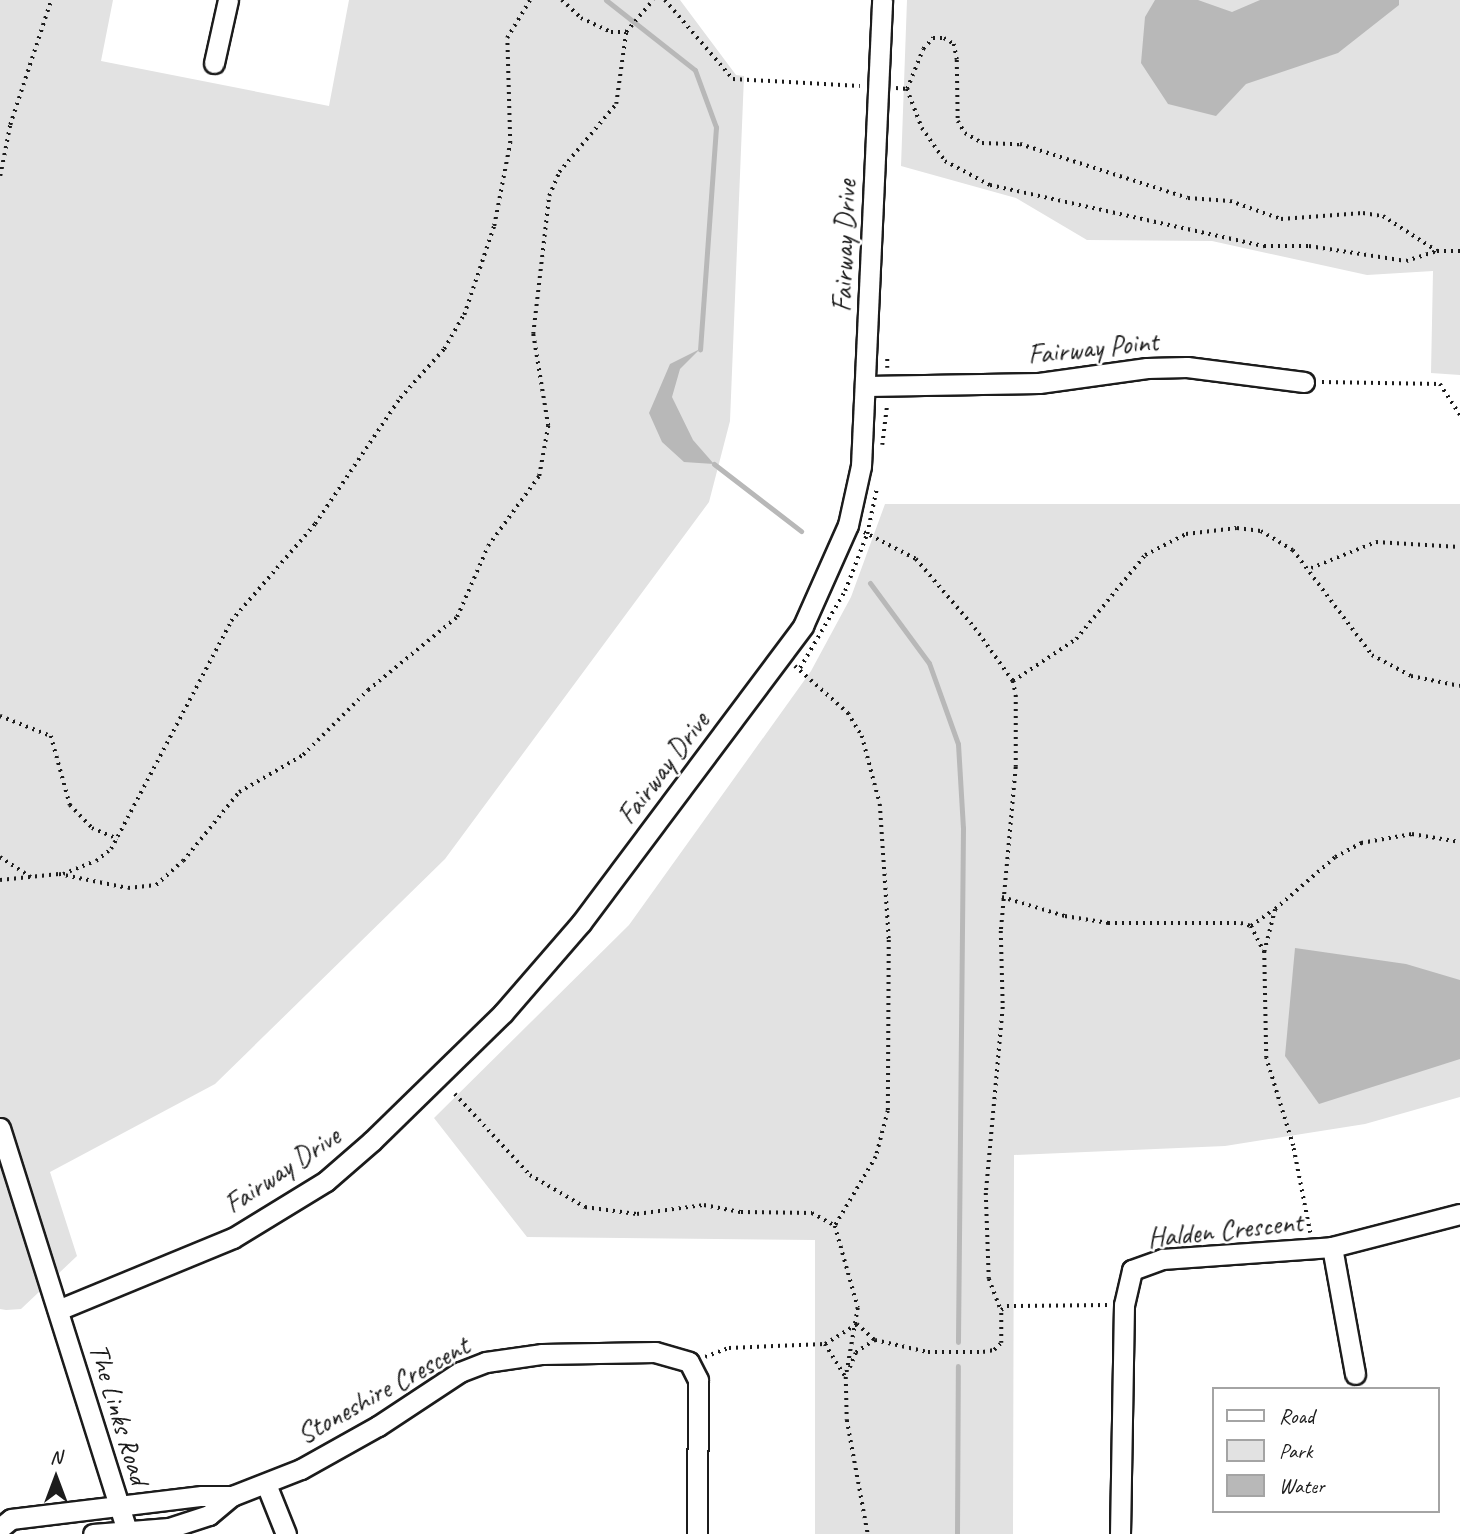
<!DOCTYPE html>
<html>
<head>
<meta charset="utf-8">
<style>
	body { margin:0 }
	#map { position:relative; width:1460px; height:1534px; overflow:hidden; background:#fff; font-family:Caveat,sans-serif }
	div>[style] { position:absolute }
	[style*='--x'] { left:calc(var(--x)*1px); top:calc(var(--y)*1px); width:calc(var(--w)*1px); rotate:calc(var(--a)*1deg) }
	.green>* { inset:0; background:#e2e2e2 }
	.water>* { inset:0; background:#b8b8b8 }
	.stream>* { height:5px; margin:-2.5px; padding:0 2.5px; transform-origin:2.5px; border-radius:2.5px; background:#b8b8b8 }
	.path>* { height:3.5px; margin-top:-1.75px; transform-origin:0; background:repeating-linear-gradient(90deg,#1c1c1c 0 2px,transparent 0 7px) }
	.roads { filter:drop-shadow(2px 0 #1c1c1c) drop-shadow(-2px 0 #1c1c1c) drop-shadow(0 2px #1c1c1c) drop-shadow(0 -2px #1c1c1c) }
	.minor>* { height:19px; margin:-9.5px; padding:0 9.5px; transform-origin:9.5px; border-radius:9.5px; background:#fff }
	span { translate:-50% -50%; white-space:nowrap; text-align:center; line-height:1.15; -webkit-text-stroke:5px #fff; paint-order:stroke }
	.street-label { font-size:28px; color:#1c1c1c }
	.legend { position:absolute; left:1212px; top:1387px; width:228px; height:126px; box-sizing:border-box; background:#fff; border:2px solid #a4a4a4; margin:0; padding:9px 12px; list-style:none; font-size:21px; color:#1c1c1c }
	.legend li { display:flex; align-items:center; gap:14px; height:35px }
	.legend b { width:35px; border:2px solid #a4a4a4 }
	.north { position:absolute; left:21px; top:1443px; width:70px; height:70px; -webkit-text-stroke:5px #fff; paint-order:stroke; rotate:0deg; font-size:19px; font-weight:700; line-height:28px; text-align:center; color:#1c1c1c }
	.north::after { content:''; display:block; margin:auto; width:24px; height:32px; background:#1c1c1c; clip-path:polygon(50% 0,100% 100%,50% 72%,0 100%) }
</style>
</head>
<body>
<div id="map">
	<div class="green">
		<div style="clip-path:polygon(0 0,113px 0,101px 61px,329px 106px,349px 0,680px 0,736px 75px,744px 76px,730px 421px,709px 502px,445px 859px,215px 1084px,50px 1172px,77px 1256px,21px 1309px,6px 1310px,0 1309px)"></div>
		<div style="clip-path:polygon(907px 0,1460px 0,1460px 375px,1431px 373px,1433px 271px,1367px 275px,1212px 241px,1087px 240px,1016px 198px,901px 166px)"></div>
		<div style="clip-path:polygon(885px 504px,1460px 504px,1460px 1097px,1365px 1124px,1225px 1146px,1014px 1155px,1013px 1534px,815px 1534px,815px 1240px,527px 1237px,434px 1118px,629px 925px,811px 671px,851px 597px)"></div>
	</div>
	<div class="water">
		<div style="clip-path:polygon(1155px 0,1198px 0,1232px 12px,1260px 0,1399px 0,1399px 5px,1338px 53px,1246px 84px,1216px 116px,1168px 104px,1141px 63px,1145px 17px)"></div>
		<div style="clip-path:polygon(700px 349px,680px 369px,672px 397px,693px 440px,714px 464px,684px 462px,662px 442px,649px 413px,670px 364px)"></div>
		<div style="clip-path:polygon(1295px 948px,1406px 964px,1460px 980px,1460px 1059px,1319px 1104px,1285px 1056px)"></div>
	</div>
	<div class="stream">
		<div style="--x:606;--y:0;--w:113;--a:38.2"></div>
		<div style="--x:695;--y:70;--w:61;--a:69.8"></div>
		<div style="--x:716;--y:127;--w:223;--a:94.1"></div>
		<div style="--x:714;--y:464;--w:110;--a:37.6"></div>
		<div style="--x:870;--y:583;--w:99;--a:53.6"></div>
		<div style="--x:929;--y:663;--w:86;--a:70.3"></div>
		<div style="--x:958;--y:744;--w:84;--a:86.6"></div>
		<div style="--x:963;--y:828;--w:514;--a:90.56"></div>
		<div style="--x:957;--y:1534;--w:168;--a:-89.7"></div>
	</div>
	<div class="path">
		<div style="--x:562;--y:0;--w:26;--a:43"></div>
		<div style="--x:581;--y:18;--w:33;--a:25"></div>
		<div style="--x:611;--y:32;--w:15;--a:0"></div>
		<div style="--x:626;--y:32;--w:42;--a:-49.8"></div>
		<div style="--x:665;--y:0;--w:104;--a:49.3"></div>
		<div style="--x:733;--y:79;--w:127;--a:3.2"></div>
		<div style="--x:896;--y:88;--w:11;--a:5"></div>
		<div style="--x:907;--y:89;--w:42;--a:69"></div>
		<div style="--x:922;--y:128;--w:40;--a:55.1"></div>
		<div style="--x:945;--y:161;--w:51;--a:28.1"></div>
		<div style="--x:990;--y:185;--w:281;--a:12.6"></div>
		<div style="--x:1264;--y:246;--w:45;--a:0"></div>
		<div style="--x:1309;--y:246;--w:98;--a:8.8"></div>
		<div style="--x:1406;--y:261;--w:33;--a:-18"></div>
		<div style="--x:907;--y:89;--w:43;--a:-68.2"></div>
		<div style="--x:923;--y:49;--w:15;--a:-48"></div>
		<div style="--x:933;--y:38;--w:11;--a:0"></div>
		<div style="--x:944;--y:38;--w:12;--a:31"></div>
		<div style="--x:954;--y:44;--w:16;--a:79"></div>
		<div style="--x:957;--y:60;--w:61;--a:89.1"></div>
		<div style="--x:958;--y:121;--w:14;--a:60"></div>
		<div style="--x:965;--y:133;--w:20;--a:30"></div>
		<div style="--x:982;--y:143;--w:38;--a:2"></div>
		<div style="--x:1020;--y:144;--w:176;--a:17.8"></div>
		<div style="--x:1188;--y:198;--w:42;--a:4.1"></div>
		<div style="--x:1230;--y:201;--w:54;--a:19.4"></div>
		<div style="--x:1281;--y:219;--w:82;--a:-4.2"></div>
		<div style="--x:1363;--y:213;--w:20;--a:9"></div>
		<div style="--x:1383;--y:216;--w:64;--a:32.9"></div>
		<div style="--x:1437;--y:251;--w:23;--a:0"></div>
		<div style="--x:0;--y:176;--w:52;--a:-78.9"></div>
		<div style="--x:10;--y:125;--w:132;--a:-71.8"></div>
		<div style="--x:887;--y:368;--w:12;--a:-90"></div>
		<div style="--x:1322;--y:382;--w:118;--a:1"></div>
		<div style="--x:1440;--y:384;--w:37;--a:57"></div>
		<div style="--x:882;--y:445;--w:41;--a:-83"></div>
		<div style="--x:864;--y:532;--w:59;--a:27.4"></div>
		<div style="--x:916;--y:559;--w:91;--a:49.5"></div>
		<div style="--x:975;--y:628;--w:65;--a:54.4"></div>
		<div style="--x:1013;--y:681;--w:14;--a:78"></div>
		<div style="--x:1016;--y:695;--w:72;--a:90"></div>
		<div style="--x:1016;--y:767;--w:165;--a:95.2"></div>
		<div style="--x:1001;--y:931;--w:76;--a:88.5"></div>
		<div style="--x:1003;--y:1007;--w:187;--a:95.2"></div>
		<div style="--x:986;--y:1193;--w:86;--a:88"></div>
		<div style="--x:989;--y:1279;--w:33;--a:69"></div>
		<div style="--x:1311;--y:568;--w:70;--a:-21.8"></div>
		<div style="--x:1376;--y:542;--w:84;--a:3.4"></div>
		<div style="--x:795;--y:666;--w:71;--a:41.6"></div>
		<div style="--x:848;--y:713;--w:27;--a:59"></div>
		<div style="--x:862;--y:736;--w:70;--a:75.2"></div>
		<div style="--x:880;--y:804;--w:136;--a:86.2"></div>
		<div style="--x:889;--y:940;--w:171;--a:90.3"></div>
		<div style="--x:888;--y:1111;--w:48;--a:104.6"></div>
		<div style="--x:876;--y:1157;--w:80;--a:120.7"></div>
		<div style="--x:800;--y:668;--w:89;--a:-59.7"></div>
		<div style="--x:845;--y:591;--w:61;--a:-68.9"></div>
		<div style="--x:867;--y:534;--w:48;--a:-78"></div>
		<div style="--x:1013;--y:681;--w:76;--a:-33.7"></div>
		<div style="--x:1076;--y:639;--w:109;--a:-50.6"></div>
		<div style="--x:1145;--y:555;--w:46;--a:-27.1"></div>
		<div style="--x:1186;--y:534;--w:51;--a:-6.7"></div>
		<div style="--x:1237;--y:528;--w:24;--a:7"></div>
		<div style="--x:1261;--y:531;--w:37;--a:31"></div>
		<div style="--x:1293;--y:550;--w:131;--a:53"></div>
		<div style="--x:1372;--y:655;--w:44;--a:28.3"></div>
		<div style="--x:1411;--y:676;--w:50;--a:11.5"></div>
		<div style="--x:0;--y:716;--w:55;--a:21.4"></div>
		<div style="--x:51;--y:736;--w:72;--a:74.6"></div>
		<div style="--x:70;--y:805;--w:32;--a:46"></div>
		<div style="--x:92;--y:828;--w:28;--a:23"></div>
		<div style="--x:0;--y:857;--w:37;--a:33"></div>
		<div style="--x:63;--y:874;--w:35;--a:-22"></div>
		<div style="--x:96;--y:861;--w:19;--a:-39"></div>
		<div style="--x:111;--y:849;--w:258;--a:-62.2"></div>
		<div style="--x:231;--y:621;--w:128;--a:-49.1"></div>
		<div style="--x:315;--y:524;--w:152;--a:-56"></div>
		<div style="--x:400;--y:398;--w:66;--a:-48.1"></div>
		<div style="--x:444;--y:349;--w:39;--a:-60"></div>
		<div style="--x:464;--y:315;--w:94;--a:-71.4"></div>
		<div style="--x:494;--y:226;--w:85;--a:-79.1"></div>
		<div style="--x:510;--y:143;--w:105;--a:-91.6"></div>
		<div style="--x:507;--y:38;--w:44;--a:-58.8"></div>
		<div style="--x:0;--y:880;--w:59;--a:-5.8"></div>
		<div style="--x:59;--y:874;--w:70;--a:11.5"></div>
		<div style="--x:128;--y:888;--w:28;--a:-6"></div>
		<div style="--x:156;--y:885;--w:36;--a:-42"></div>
		<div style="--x:183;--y:861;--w:89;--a:-50.9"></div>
		<div style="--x:239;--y:792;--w:74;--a:-30"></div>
		<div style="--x:303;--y:755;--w:92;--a:-45"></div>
		<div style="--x:368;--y:690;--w:115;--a:-39.4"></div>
		<div style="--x:457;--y:617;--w:77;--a:-66.4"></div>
		<div style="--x:488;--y:546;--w:87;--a:-53.9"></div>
		<div style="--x:539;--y:476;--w:51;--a:-79.8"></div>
		<div style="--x:548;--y:426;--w:93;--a:-99.3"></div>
		<div style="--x:533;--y:334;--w:139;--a:-83.4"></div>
		<div style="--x:549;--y:196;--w:26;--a:-67"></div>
		<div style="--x:559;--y:172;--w:89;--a:-50"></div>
		<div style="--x:616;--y:104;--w:73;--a:-82.1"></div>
		<div style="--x:1002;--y:897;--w:66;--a:16.8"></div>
		<div style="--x:1065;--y:916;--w:44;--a:9.2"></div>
		<div style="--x:1108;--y:923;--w:133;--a:0"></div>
		<div style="--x:1241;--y:923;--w:10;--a:17"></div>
		<div style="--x:1251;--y:926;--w:29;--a:63"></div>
		<div style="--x:1251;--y:926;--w:27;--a:-36"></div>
		<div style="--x:455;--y:1094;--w:110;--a:47.2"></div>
		<div style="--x:530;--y:1175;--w:64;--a:30.2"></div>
		<div style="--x:585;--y:1207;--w:52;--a:7.7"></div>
		<div style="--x:637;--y:1214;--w:68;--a:-7.7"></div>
		<div style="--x:704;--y:1205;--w:38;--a:11"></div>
		<div style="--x:741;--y:1212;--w:71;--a:0.8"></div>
		<div style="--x:812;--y:1213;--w:26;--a:29"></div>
		<div style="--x:835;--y:1226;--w:85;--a:74.3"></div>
		<div style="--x:858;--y:1308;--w:70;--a:99.9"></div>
		<div style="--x:846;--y:1377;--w:43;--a:88.7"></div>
		<div style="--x:847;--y:1420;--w:116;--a:79.6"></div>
		<div style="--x:1310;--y:1233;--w:89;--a:-101.1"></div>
		<div style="--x:1293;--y:1146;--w:92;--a:-107.1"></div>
		<div style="--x:1266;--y:1058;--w:106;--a:-91.1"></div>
		<div style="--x:1264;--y:952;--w:44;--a:-75.7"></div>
		<div style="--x:1275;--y:909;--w:79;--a:-40.9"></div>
		<div style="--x:1335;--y:857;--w:30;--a:-28"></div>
		<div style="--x:1361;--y:843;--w:52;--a:-10"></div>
		<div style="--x:1412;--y:834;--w:49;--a:9.5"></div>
		<div style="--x:875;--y:1340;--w:54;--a:12.8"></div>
		<div style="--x:928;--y:1352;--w:55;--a:0"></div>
		<div style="--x:983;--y:1352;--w:11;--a:-10"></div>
		<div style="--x:994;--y:1350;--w:10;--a:-45"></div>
		<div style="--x:1001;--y:1343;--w:33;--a:-90"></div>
		<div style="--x:1001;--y:1310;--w:7;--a:-34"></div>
		<div style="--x:1007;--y:1306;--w:101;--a:-0.6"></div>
		<div style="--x:825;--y:1344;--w:39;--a:58"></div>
		<div style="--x:705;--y:1357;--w:26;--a:-21"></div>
		<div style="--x:729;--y:1348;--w:96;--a:-2.4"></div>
		<div style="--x:825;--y:1344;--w:38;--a:-32"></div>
		<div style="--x:857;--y:1324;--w:24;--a:42"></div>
		<div style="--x:875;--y:1340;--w:23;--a:146"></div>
		<div style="--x:856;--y:1353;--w:16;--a:112"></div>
	</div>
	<div class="roads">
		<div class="minor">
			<div style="--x:214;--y:63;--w:65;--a:-77.5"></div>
			<div style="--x:867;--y:386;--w:172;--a:-1"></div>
			<div style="--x:1039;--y:383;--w:109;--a:-7.9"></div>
			<div style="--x:1147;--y:368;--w:40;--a:-1.4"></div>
			<div style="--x:1187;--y:367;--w:118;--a:7.3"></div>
			<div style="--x:0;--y:1128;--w:426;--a:72.5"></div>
			<div style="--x:1332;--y:1247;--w:129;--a:79.7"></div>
			<div style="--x:58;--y:1310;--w:189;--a:-22.4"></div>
			<div style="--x:233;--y:1238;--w:109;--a:-31.5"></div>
			<div style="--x:326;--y:1181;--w:61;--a:-41"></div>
			<div style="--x:372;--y:1141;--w:183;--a:-44.3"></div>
			<div style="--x:503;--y:1013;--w:119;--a:-49.1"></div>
			<div style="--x:581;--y:923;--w:371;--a:-53.2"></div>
			<div style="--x:803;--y:626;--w:111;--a:-66"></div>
			<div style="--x:848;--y:525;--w:60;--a:-77.6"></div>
			<div style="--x:861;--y:466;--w:466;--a:-87.4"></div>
			<div style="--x:266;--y:1484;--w:54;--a:68.2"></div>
			<div style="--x:0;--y:1528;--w:14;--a:-39"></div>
			<div style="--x:11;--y:1519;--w:192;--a:-6.9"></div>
			<div style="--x:202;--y:1496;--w:30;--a:0"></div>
			<div style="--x:93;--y:1534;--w:76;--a:-4.5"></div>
			<div style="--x:169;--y:1528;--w:42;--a:-18"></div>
			<div style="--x:209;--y:1515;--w:30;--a:-40"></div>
			<div style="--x:232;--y:1496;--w:74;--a:-21.4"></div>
			<div style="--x:301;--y:1469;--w:88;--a:-29.2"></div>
			<div style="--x:378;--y:1426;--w:98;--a:-33.4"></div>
			<div style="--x:460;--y:1372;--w:28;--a:-21"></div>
			<div style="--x:486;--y:1362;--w:57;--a:-8.1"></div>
			<div style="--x:542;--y:1354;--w:113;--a:-1"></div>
			<div style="--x:655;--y:1352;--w:35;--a:16"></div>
			<div style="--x:689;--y:1362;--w:20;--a:63"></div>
			<div style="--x:698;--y:1380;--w:154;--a:90.4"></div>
			<div style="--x:1120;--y:1534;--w:229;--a:-89"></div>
			<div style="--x:1124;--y:1305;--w:36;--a:-77"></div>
			<div style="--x:1132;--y:1270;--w:32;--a:-20"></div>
			<div style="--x:1162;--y:1259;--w:170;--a:-4"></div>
			<div style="--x:1332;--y:1247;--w:132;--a:-14.5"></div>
		</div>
	</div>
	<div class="street-label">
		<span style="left:844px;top:246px;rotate:-88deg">Fairway Drive</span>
		<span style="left:1093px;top:348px;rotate:-6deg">Fairway Point</span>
		<span style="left:663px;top:768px;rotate:-53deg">Fairway Drive</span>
		<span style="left:282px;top:1170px;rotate:-34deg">Fairway Drive</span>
		<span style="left:1225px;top:1230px;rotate:-6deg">Halden Crescent</span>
		<span style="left:383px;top:1390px;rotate:-29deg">Stoneshire Crescent</span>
		<span style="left:119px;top:1414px;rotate:73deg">The Links Road</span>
	</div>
	<ul class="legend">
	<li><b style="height:9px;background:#fff"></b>Road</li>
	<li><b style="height:19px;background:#e2e2e2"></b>Park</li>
	<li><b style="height:19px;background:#b8b8b8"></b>Water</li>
	</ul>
	<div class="north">N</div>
</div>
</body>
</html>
